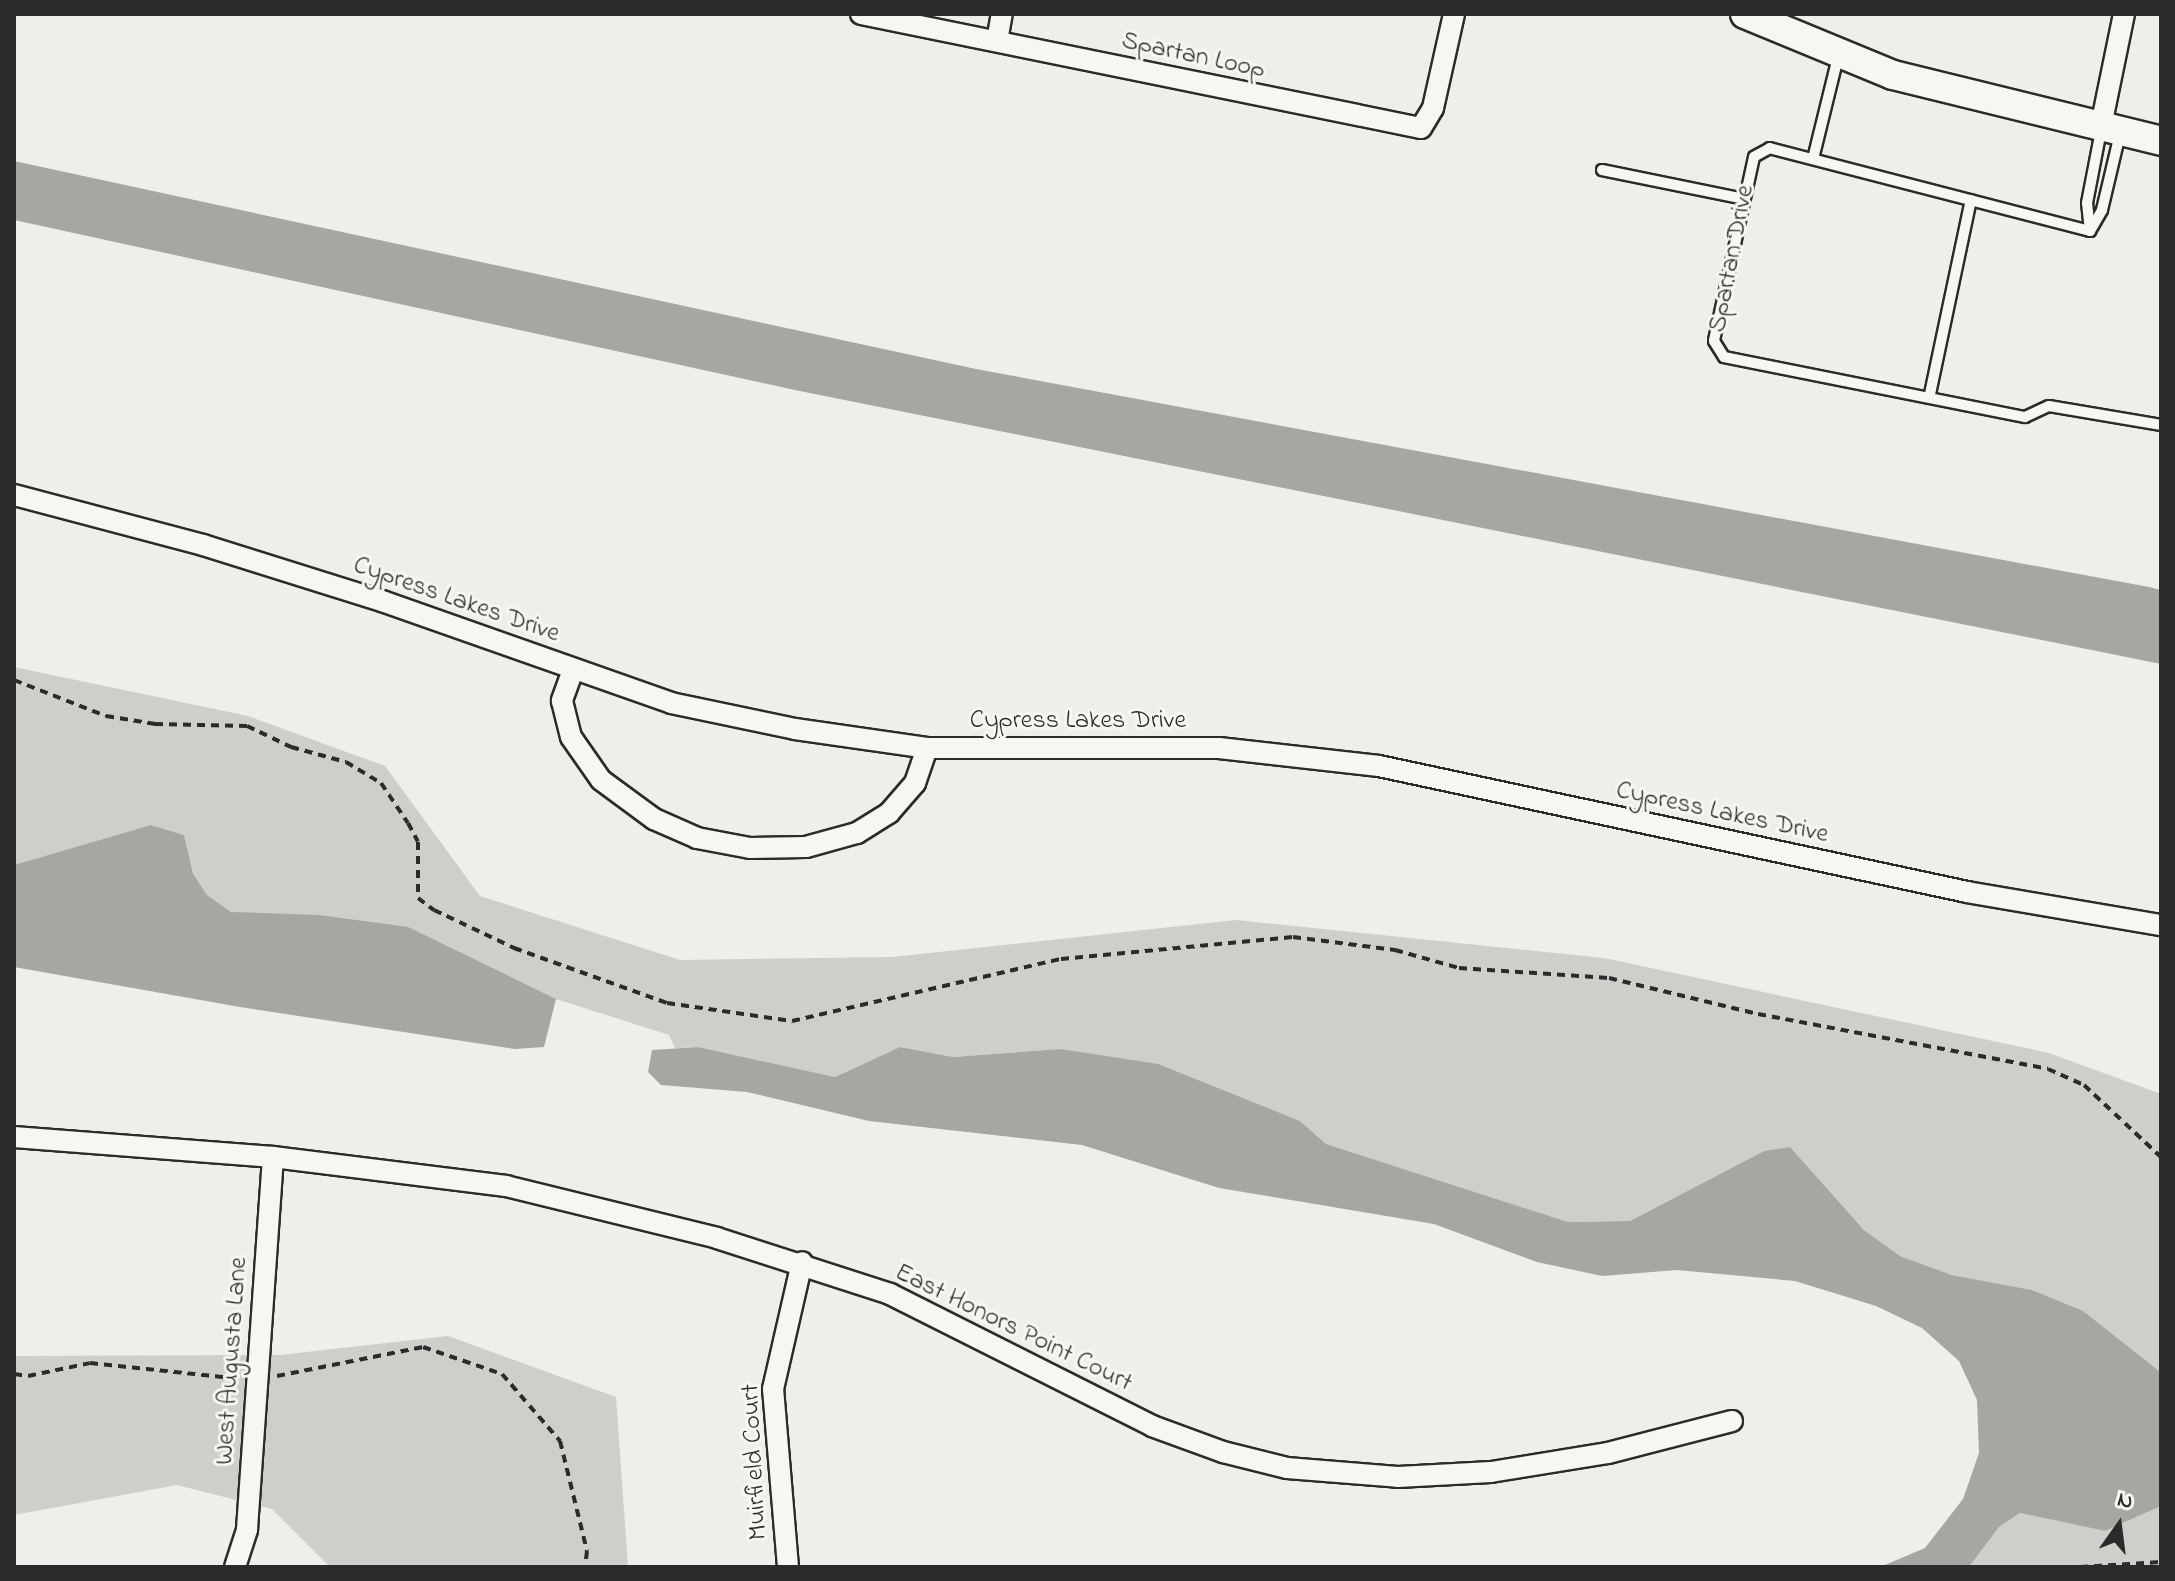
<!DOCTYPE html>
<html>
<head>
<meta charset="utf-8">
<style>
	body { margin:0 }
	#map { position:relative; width:2175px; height:1581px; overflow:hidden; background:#eeeeea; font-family:"Indie Flower",sans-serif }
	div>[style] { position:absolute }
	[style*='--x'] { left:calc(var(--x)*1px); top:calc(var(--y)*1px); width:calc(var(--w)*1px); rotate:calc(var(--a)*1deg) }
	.green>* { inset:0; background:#cececa }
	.water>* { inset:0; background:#a6a6a3 }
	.path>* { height:4px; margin-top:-2px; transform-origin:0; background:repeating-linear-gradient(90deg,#2b2b2b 0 8px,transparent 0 14px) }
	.roads { filter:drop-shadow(2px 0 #2b2b2b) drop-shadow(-2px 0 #2b2b2b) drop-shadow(0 2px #2b2b2b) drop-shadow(0 -2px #2b2b2b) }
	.lane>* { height:10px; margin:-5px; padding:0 5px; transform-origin:5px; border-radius:5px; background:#f6f6f2 }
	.street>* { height:20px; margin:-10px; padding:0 10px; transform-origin:10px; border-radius:10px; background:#f6f6f2 }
	.secondary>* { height:28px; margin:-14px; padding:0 14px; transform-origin:14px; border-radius:14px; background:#f6f6f2 }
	span { translate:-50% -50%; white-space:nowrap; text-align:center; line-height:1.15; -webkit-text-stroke:6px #f6f6f2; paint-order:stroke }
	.street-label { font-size:26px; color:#2b2b2b }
	.frame { position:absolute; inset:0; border:16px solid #2b2b2b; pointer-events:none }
	.north { position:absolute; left:2079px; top:1485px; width:80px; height:80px; -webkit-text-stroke:6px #f6f6f2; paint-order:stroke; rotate:14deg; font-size:22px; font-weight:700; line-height:32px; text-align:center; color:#2b2b2b }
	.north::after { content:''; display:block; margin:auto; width:28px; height:36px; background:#2b2b2b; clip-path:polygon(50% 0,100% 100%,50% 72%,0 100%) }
</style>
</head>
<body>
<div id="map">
	<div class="green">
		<div style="clip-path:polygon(14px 667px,248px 716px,385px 766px,480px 896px,680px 960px,892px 957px,1236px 920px,1604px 958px,2049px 1053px,2161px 1094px,2161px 1373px,2082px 1311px,2032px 1290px,1952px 1275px,1900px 1256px,1864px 1230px,1790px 1147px,1764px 1151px,1630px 1221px,1568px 1222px,1326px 1144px,1300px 1121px,1060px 1049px,953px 1057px,900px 1047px,835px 1077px,698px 1047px,675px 1048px,669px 1035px,556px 999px,500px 974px,231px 912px,207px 895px,192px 874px,184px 835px,152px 825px,14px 865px)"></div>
		<div style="clip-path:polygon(448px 1336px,616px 1397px,628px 1567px,330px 1567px,272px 1509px,177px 1485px,14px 1515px,14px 1356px,280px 1355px)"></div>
		<div style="clip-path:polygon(2161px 1506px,2161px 1567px,1969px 1567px,1999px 1527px,2020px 1513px,2105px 1531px)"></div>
	</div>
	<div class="water">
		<div style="clip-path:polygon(14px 161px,976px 369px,2149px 587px,2161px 590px,2161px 664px,795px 390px,14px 220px)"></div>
		<div style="clip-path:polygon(151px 825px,184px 835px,193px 874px,207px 895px,231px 912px,319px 915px,408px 927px,556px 999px,544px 1047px,515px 1049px,240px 1007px,14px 967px,14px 865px)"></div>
		<div style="clip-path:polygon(698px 1047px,835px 1077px,900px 1047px,953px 1057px,1060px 1049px,1158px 1064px,1300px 1121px,1326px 1144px,1568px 1222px,1630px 1221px,1764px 1151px,1790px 1147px,1864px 1230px,1900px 1256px,1952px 1275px,2032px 1290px,2083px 1311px,2159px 1371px,2161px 1506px,2105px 1531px,2020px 1513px,1999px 1527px,1969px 1567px,1880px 1567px,1925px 1548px,1963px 1499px,1979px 1453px,1977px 1400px,1959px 1361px,1922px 1328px,1876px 1306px,1795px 1281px,1677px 1270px,1602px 1276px,1537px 1262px,1434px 1224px,1219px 1188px,1082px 1145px,869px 1121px,747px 1092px,661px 1085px,648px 1072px,652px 1050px)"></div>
	</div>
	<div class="path">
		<div style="--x:14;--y:680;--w:99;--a:21.4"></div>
		<div style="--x:106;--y:716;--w:50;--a:9.3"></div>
		<div style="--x:155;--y:724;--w:92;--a:1.2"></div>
		<div style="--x:247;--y:726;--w:49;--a:25.5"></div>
		<div style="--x:291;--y:747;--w:57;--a:15.3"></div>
		<div style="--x:346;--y:762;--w:41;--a:31"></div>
		<div style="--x:381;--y:783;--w:48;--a:56"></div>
		<div style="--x:408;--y:823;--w:21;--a:62"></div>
		<div style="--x:418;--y:842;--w:56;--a:90"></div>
		<div style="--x:418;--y:898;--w:20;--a:37"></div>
		<div style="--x:434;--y:910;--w:89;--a:25.4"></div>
		<div style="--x:514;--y:948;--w:163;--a:19.8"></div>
		<div style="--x:667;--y:1003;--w:126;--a:8.2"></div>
		<div style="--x:792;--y:1021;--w:276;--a:-13"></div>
		<div style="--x:1061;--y:959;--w:233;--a:-5.4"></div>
		<div style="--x:1293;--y:937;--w:103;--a:7.3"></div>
		<div style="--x:1395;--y:950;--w:66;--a:15.7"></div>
		<div style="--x:1459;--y:968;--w:150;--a:3.8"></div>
		<div style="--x:1609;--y:978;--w:153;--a:13.6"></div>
		<div style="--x:1758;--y:1014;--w:295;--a:10.7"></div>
		<div style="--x:2048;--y:1069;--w:39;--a:24"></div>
		<div style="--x:2084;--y:1085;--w:105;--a:43.1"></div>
		<div style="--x:14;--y:1374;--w:14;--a:8"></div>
		<div style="--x:28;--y:1376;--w:63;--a:-11.8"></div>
		<div style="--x:90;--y:1363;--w:152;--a:6"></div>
		<div style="--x:277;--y:1376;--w:149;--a:-11.2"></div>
		<div style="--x:423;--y:1347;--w:83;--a:18.9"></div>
		<div style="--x:502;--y:1374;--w:89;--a:49.1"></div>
		<div style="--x:560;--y:1441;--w:113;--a:76.2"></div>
		<div style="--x:587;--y:1551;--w:16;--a:97"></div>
		<div style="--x:2080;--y:1567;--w:81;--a:-3.5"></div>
	</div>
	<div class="roads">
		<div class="lane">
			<div style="--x:1813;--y:159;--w:105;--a:-76.2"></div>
			<div style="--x:1602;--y:170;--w:146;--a:11.5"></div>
			<div style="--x:2090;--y:231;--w:331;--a:-165.5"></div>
			<div style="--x:1770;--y:148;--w:18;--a:151"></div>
			<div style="--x:1754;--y:157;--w:188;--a:102.3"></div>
			<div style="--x:1714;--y:341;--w:19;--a:58"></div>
			<div style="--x:1724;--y:357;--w:307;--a:11.3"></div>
			<div style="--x:2025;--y:417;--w:26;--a:-25"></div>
			<div style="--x:2049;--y:406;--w:114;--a:9.6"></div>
			<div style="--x:2090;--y:231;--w:28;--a:-96"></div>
			<div style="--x:2087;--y:203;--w:74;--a:-79.1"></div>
			<div style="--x:2090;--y:231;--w:24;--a:-60"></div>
			<div style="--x:2102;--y:210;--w:78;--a:-76.7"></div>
			<div style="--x:1930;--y:394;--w:198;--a:-78.1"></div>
		</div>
		<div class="street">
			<div style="--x:861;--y:14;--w:571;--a:11.51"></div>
			<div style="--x:1421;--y:128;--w:23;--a:-59"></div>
			<div style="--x:1433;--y:108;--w:96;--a:-77.4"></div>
			<div style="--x:997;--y:41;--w:27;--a:-80"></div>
			<div style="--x:2101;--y:126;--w:114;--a:-78.4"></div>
			<div style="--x:14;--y:495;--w:196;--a:14.8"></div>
			<div style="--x:203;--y:545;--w:188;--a:17.4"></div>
			<div style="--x:382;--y:601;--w:306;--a:19.4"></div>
			<div style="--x:671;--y:703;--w:127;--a:11.8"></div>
			<div style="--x:795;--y:729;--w:133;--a:8.2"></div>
			<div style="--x:927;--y:748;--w:292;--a:0"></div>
			<div style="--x:1219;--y:748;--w:161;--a:6.4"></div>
			<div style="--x:1379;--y:766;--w:601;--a:12.09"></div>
			<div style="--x:1967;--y:892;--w:197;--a:9.7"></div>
			<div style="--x:573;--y:670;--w:33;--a:110"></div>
			<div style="--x:562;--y:701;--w:37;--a:76"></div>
			<div style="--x:571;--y:737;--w:52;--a:55.1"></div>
			<div style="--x:601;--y:780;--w:66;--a:36.3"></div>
			<div style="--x:654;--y:819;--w:47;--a:23.8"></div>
			<div style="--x:697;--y:838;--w:54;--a:10.7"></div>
			<div style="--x:750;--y:848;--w:56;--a:-1"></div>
			<div style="--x:806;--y:847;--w:53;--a:-15.4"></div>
			<div style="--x:857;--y:833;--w:38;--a:-32"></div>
			<div style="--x:889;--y:813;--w:40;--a:-49"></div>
			<div style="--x:915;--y:783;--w:37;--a:-71"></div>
			<div style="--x:14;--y:1137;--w:260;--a:4.4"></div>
			<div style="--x:273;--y:1157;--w:235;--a:7.1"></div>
			<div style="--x:506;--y:1186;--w:217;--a:13.8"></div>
			<div style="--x:717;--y:1238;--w:182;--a:17.9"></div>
			<div style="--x:890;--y:1294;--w:293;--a:26.7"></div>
			<div style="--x:1152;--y:1426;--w:76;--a:20.1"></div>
			<div style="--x:1223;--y:1452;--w:66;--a:14"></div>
			<div style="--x:1287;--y:1468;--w:111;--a:4.6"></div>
			<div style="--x:1398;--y:1477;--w:93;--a:-3.1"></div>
			<div style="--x:1491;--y:1472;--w:119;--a:-9.2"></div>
			<div style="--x:1608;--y:1453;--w:128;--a:-14.5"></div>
			<div style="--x:235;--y:1567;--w:40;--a:-72"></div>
			<div style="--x:247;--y:1529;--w:373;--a:-86"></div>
			<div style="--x:788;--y:1567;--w:179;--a:-94.8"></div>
			<div style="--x:773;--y:1389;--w:130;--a:-77.1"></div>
		</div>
		<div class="secondary">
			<div style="--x:1745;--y:14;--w:160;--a:22.4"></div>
			<div style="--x:1893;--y:75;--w:276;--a:13.8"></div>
		</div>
	</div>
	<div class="street-label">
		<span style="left:1193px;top:57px;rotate:12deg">Spartan Loop</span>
		<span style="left:1733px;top:259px;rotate:-79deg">Spartan Drive</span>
		<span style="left:456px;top:601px;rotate:19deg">Cypress Lakes Drive</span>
		<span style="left:1078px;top:722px">Cypress Lakes Drive</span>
		<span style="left:1722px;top:814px;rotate:12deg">Cypress Lakes Drive</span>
		<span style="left:1013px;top:1329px;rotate:26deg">East Honors Point Court</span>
		<span style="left:233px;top:1361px;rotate:-86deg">West Augusta Lane</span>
		<span style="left:756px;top:1462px;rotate:-93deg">Muirfield Court</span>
	</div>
	<div class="frame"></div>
	<div class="north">N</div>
</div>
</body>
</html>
